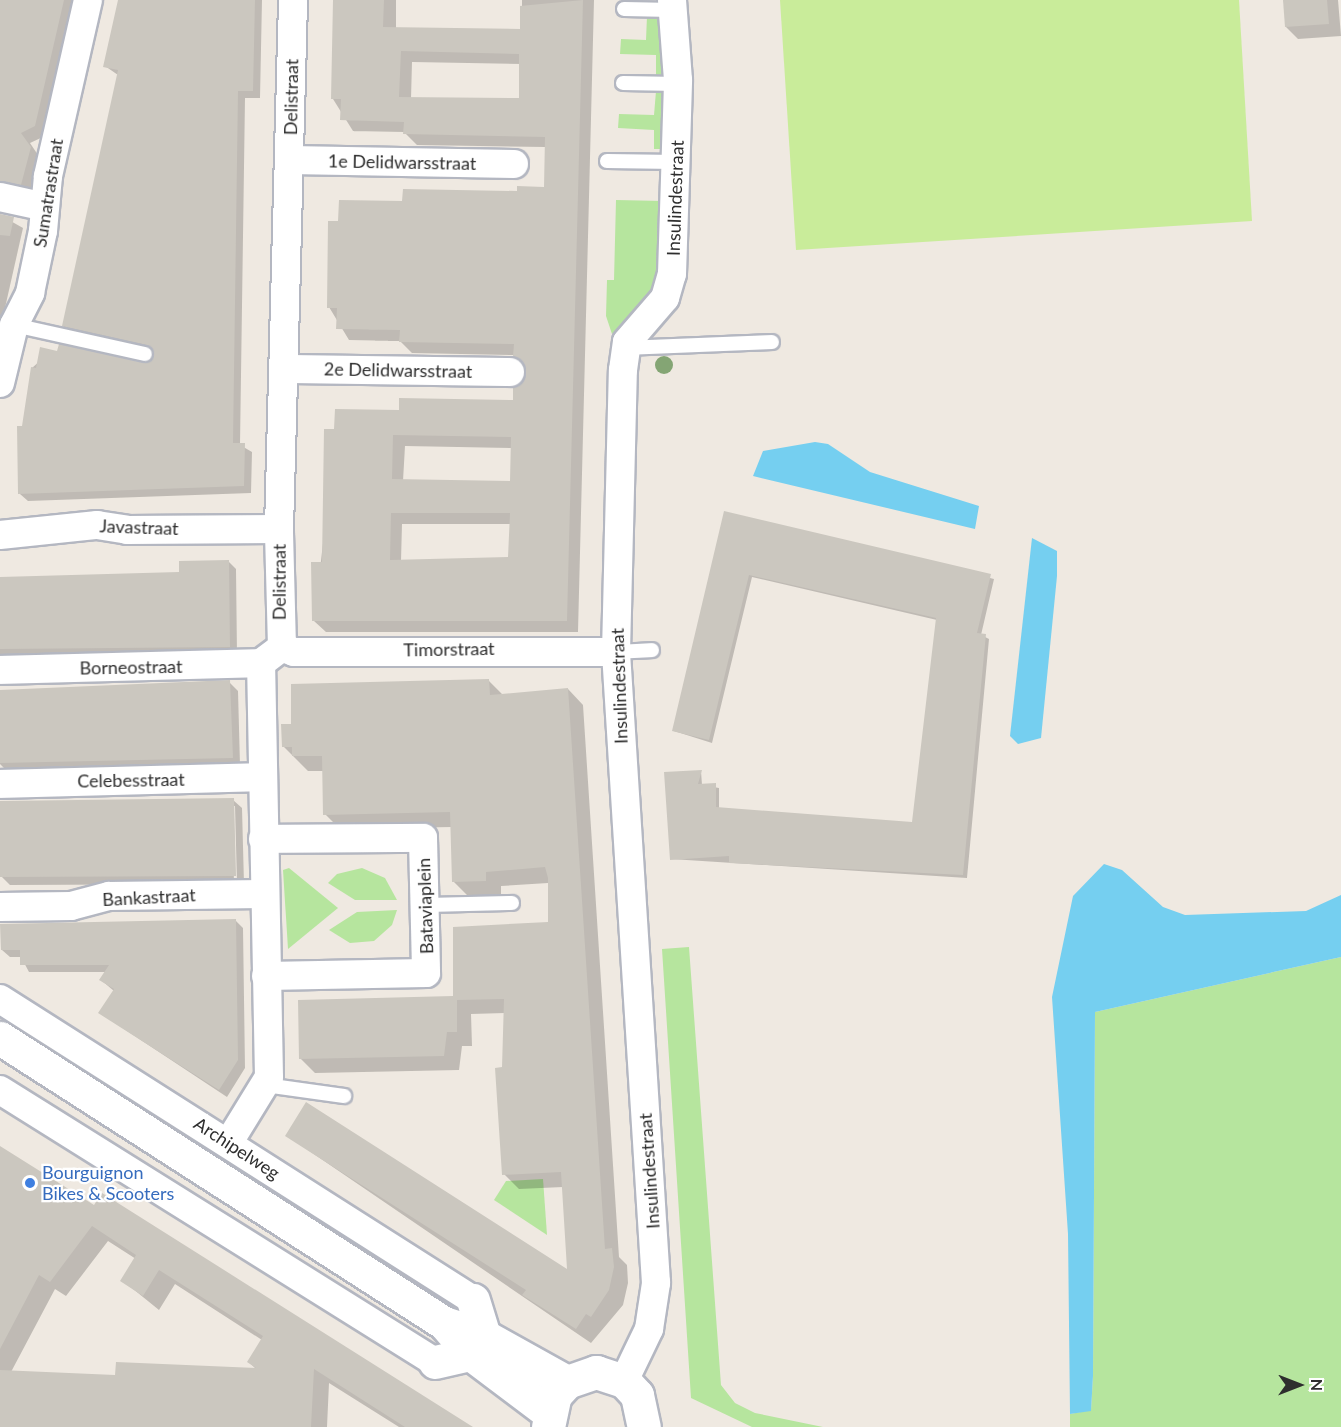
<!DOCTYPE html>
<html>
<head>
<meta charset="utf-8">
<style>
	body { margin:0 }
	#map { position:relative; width:1341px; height:1427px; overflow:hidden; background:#efe9e1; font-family:Lato,sans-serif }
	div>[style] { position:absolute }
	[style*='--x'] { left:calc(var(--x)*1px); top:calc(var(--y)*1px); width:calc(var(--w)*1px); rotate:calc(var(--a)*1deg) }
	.green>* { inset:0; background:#b6e59e }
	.pitch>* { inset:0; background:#c9ec9a }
	.water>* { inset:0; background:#75cff0 }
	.shadow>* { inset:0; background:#0003 }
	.building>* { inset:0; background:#cbc7bf }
	.roads { filter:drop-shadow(2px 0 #b4b7c1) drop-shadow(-2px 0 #b4b7c1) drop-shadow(0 2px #b4b7c1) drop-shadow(0 -2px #b4b7c1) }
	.lane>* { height:14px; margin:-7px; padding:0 7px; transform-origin:7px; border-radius:7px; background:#fff }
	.street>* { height:28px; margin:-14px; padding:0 14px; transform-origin:14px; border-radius:14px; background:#fff }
	.secondary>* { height:33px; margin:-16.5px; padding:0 16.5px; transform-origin:16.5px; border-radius:16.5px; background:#fff }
	.trees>* { width:18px; height:18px; margin:-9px; border-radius:50%; background:#84a574 }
	.dots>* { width:16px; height:16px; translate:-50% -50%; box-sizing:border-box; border:3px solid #fff; border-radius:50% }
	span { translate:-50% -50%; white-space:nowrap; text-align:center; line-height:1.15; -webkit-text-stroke:4.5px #fff; paint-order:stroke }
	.street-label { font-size:18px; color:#2e2e2e }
	.shop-label { font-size:18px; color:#366cbe }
	.left { translate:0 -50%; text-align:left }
	.north { position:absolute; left:1269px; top:1355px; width:60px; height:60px; -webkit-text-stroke:4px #fff; paint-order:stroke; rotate:90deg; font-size:16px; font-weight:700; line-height:24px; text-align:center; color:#2e2e2e }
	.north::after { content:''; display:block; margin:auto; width:21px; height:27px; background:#2e2e2e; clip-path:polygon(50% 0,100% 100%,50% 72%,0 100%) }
</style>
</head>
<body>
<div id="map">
	<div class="green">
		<div style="clip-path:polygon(647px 16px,662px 17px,666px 76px,656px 77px,656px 55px,620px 54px,621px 39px,646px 40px)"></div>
		<div style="clip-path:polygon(656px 91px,666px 91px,665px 149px,654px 149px,654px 130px,618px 128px,619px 114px,654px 115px)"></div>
		<div style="clip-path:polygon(616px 200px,663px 201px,661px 272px,653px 297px,612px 334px,606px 316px,607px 280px,614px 280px)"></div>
		<div style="clip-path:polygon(289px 868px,338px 908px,288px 949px,283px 870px)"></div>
		<div style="clip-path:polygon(362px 868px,385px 878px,397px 900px,355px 900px,328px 883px,337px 874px)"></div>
		<div style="clip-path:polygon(397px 910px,392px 925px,374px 941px,350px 943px,329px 930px,357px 912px)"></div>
		<div style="clip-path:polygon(689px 947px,721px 1385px,735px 1403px,755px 1413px,823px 1427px,752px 1427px,691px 1398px,662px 949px)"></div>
		<div style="clip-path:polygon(1341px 957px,1341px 1427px,1070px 1427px,1070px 1414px,1091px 1410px,1093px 1376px,1095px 1012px)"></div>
		<div style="clip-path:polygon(543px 1179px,547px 1235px,494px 1200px,506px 1181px)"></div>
	</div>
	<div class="pitch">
		<div style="clip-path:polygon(780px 0,1239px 0,1252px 221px,796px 250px)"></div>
	</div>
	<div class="water">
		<div style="clip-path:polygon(815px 442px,828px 444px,870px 472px,979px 506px,975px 529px,753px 476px,763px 451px)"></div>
		<div style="clip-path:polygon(1032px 538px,1057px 551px,1057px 576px,1041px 738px,1018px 744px,1010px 736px)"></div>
		<div style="clip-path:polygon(1104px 864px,1122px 870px,1163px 907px,1185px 915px,1306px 911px,1341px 895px,1341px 957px,1095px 1012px,1093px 1376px,1091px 1411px,1070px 1414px,1068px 1234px,1052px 997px,1073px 896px)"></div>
	</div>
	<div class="shadow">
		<div style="clip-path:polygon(0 0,76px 0,45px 136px,30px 143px,40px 158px,33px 191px,0 195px)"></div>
		<div style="clip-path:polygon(120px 0,262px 0,260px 98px,245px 98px,240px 445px,252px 452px,251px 493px,28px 501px,20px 494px,32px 368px,51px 351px,143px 364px,156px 356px,71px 334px,63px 326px,118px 75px,105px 66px)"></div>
		<div style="clip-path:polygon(evenodd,333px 0,396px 0,396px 28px,522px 31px,522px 0,594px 0,578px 632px,326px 632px,314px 621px,336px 431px,400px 411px,514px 402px,528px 372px,514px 355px,412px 353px,400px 341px,349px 340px,329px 307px,340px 223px,404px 203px,545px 188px,546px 147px,417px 145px,404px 132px,353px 131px,333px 99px,333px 0,412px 62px,521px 64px,520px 101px,411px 99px,412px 62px,333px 0,405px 446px,512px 448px,511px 483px,403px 481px,405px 446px,333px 0,402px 524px,511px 524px,510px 558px,401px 561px,402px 524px)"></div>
		<div style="clip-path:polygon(1284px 0,1338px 0,1341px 36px,1298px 39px,1286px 27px)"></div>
		<div style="clip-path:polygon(0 215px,23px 228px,0 330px)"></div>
		<div style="clip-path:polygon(725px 513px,994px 579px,981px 635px,989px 639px,967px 878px,671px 859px,701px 771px,702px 785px,719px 788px,719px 809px,913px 824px,937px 620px,752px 577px,712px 743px,674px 731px)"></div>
		<div style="clip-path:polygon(228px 561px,236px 569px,237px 655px,0 657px,0 578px,181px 574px)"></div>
		<div style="clip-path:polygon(489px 681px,503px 695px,568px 689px,583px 705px,619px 1257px,627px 1265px,628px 1283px,623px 1305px,591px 1343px,286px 1135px,569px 1272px,563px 1187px,519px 1189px,504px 1174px,505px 1013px,471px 1014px,472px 1046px,462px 1046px,459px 1070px,315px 1073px,300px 1058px,455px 998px,550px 924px,548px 883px,501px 886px,501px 896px,468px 896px,453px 881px,452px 827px,340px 829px,325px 814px,324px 771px,308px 771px,283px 746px,293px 725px)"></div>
		<div style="clip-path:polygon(230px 683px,238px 691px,240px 765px,6px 770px,0 764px,0 692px)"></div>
		<div style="clip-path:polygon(evenodd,233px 800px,242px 808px,244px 884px,10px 885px,1px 876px,0 802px,233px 800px,232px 806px,235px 806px,237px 883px,234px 883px,232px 806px)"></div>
		<div style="clip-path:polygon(236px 921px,243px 928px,245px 1068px,227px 1097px,100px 1013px,114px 991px,101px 980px,106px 972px,29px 972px,21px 957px,10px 957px,2px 950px)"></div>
		<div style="clip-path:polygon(evenodd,0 1147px,94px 1207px,465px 1427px,399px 1427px,329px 1383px,327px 1427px,0 1427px,0 1147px,108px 1241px,136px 1259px,122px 1280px,159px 1310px,175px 1284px,262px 1340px,249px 1362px,256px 1369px,117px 1376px,11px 1372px,55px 1289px,66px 1296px,108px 1241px)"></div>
	</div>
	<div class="building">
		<div style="clip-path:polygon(0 0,64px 0,35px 126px,21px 133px,31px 147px,21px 185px,0 181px)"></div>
		<div style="clip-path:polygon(118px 0,255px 0,253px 91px,238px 91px,233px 443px,245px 443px,244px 486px,18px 494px,17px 426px,22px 426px,31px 367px,36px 368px,40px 347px,57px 351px,59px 344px,144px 363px,154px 355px,147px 345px,62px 326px,118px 70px,103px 67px)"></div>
		<div style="clip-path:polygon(evenodd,333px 0,384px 0,383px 27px,520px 29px,520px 6px,583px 0,567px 621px,312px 621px,311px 562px,322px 562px,324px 429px,334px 429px,335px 409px,399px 410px,399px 398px,513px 400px,513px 388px,526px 373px,513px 356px,514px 344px,399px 342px,400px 330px,336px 329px,337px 308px,327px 308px,328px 221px,338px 221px,339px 200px,402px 201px,403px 189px,517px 191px,517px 186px,544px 187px,545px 137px,403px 134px,404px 122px,340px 120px,341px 99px,331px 99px,333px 0,401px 51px,519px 54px,519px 98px,399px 97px,401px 51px,333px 0,393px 435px,511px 437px,510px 481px,392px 479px,393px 435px,333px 0,391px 513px,510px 513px,508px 557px,390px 560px,391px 513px)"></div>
		<div style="clip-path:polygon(1283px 0,1327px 0,1329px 24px,1285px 27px)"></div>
		<div style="clip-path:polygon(0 214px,14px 217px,10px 236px,0 235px)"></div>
		<div style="clip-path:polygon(724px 511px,991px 574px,977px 633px,986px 634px,963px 875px,729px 863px,729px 856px,670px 860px,664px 772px,702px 770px,698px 784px,716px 783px,716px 807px,912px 822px,936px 618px,749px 575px,709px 740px,672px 731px)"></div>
		<div style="clip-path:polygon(229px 560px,230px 647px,0 649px,0 577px,179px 572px,179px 561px)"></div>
		<div style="clip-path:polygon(489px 679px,490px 695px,568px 688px,605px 1249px,612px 1248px,614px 1267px,609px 1290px,591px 1317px,586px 1314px,576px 1329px,522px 1295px,526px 1290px,285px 1136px,306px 1102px,567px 1269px,561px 1172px,502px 1175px,495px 1068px,502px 1067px,504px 999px,457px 1000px,457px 1032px,447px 1032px,444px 1056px,299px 1059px,298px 1000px,453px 996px,453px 927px,548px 922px,548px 878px,545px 867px,486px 872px,486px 881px,452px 882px,450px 812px,323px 815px,322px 756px,292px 756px,292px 747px,282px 747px,281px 724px,291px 724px,291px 684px)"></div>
		<div style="clip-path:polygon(230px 680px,233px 758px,0 763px,0 690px)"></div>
		<div style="clip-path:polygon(234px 798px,236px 876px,0 877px,0 801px)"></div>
		<div style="clip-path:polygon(236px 919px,238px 1060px,219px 1090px,98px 1013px,114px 989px,99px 980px,109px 965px,20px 965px,20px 950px,1px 950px,0 924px)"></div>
		<div style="clip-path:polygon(0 1146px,94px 1205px,102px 1193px,473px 1427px,405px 1427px,314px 1369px,311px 1427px,0 1427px,0 1370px,115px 1375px,116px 1362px,256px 1368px,247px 1362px,263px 1336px,159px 1270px,143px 1296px,120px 1281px,136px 1255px,92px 1226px,50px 1282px,39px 1275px,0 1349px)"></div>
	</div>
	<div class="roads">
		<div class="lane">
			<div style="--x:624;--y:9;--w:49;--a:1.2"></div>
			<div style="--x:623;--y:83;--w:55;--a:1"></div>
			<div style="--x:607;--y:161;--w:69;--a:0.8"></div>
			<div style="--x:14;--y:325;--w:134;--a:12.5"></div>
			<div style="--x:625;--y:348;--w:147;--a:-2.3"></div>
			<div style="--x:616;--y:652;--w:36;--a:-3"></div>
			<div style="--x:424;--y:905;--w:88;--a:-1.3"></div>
			<div style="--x:265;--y:1085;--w:80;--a:7.9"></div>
		</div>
		<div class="street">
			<div style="--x:290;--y:160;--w:224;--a:1"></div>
			<div style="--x:0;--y:197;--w:46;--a:12.5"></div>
			<div style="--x:286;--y:369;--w:224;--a:0.8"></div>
			<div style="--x:0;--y:383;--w:60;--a:-76.4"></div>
			<div style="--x:14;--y:325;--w:36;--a:-63"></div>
			<div style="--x:30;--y:293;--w:63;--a:-78.2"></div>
			<div style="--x:43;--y:231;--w:55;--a:-84.8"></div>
			<div style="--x:48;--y:176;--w:180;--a:-77.2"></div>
			<div style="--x:0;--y:535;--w:98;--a:-5.9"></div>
			<div style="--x:97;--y:525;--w:30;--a:9"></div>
			<div style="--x:127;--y:530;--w:152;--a:-0.4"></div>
			<div style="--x:282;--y:647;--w:13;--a:23"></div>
			<div style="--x:294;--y:652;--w:322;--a:0"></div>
			<div style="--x:0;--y:670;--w:261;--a:-1.5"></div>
			<div style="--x:0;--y:784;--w:262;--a:-1.5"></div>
			<div style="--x:263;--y:839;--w:160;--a:-0.4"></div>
			<div style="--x:423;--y:838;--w:135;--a:88.7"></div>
			<div style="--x:426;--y:973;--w:160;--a:178.9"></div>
			<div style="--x:0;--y:907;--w:71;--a:-0.8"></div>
			<div style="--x:71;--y:906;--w:39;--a:-15"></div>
			<div style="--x:109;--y:896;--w:154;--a:-0.7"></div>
			<div style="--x:0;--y:999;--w:561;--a:32.47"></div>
			<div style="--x:0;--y:1090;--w:513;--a:32.02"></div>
			<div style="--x:229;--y:1142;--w:76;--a:-58.4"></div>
			<div style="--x:269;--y:1077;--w:414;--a:-91.1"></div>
			<div style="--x:261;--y:663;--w:26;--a:-37"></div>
			<div style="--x:282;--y:647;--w:118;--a:-91.5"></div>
			<div style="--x:279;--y:529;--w:529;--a:-88.48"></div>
			<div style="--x:624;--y:1381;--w:58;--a:-64.3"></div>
			<div style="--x:649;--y:1329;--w:47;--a:-81.3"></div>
			<div style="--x:656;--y:1283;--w:632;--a:-93.63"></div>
			<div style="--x:616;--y:652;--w:282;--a:-88.6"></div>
			<div style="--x:623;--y:370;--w:28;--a:-82"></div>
			<div style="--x:627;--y:342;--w:58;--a:-49.2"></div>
			<div style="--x:665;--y:298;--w:25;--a:-74"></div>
			<div style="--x:672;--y:274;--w:194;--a:-88.2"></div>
			<div style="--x:678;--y:80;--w:80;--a:-94.3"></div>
		</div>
		<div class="secondary">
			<div style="--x:0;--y:1038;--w:528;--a:32.7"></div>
			<div style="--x:444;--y:1323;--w:41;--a:48.9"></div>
			<div style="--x:471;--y:1354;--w:96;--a:37"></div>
			<div style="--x:473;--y:1300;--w:38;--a:73"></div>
			<div style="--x:447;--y:1324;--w:39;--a:18"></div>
			<div style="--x:484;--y:1336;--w:95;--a:29"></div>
			<div style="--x:435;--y:1362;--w:37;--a:-13"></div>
			<div style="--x:548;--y:1427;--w:33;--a:-78"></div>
			<div style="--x:555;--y:1395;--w:18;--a:-47"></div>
			<div style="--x:567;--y:1382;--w:31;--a:-19"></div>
			<div style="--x:596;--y:1372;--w:29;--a:18"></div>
			<div style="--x:624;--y:1381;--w:19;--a:47"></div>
			<div style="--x:637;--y:1395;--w:33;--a:78"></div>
		</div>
	</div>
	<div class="trees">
		<div style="left:664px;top:365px"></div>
	</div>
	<div class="dots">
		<div style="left:30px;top:1183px;background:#3f7fe0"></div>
	</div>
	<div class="street-label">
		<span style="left:291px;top:97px;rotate:-89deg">Delistraat</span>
		<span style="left:402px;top:162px;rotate:1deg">1e Delidwarsstraat</span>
		<span style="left:48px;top:193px;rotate:-81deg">Sumatrastraat</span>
		<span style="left:675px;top:198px;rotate:-88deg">Insulindestraat</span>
		<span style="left:398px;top:370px;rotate:1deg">2e Delidwarsstraat</span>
		<span style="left:139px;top:527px;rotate:2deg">Javastraat</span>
		<span style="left:279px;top:582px;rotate:-90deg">Delistraat</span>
		<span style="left:449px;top:649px;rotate:-1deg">Timorstraat</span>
		<span style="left:131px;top:667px;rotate:-1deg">Borneostraat</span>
		<span style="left:619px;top:686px;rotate:-92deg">Insulindestraat</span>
		<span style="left:131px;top:780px;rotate:-1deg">Celebesstraat</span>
		<span style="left:149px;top:897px;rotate:-3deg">Bankastraat</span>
		<span style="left:425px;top:906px;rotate:-92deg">Bataviaplein</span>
		<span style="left:237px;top:1148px;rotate:33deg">Archipelweg</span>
		<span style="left:649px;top:1171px;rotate:-94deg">Insulindestraat</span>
	</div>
	<div class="shop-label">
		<span class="left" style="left:42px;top:1183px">Bourguignon<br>Bikes &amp; Scooters</span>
	</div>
	<div class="north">N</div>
</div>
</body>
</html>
